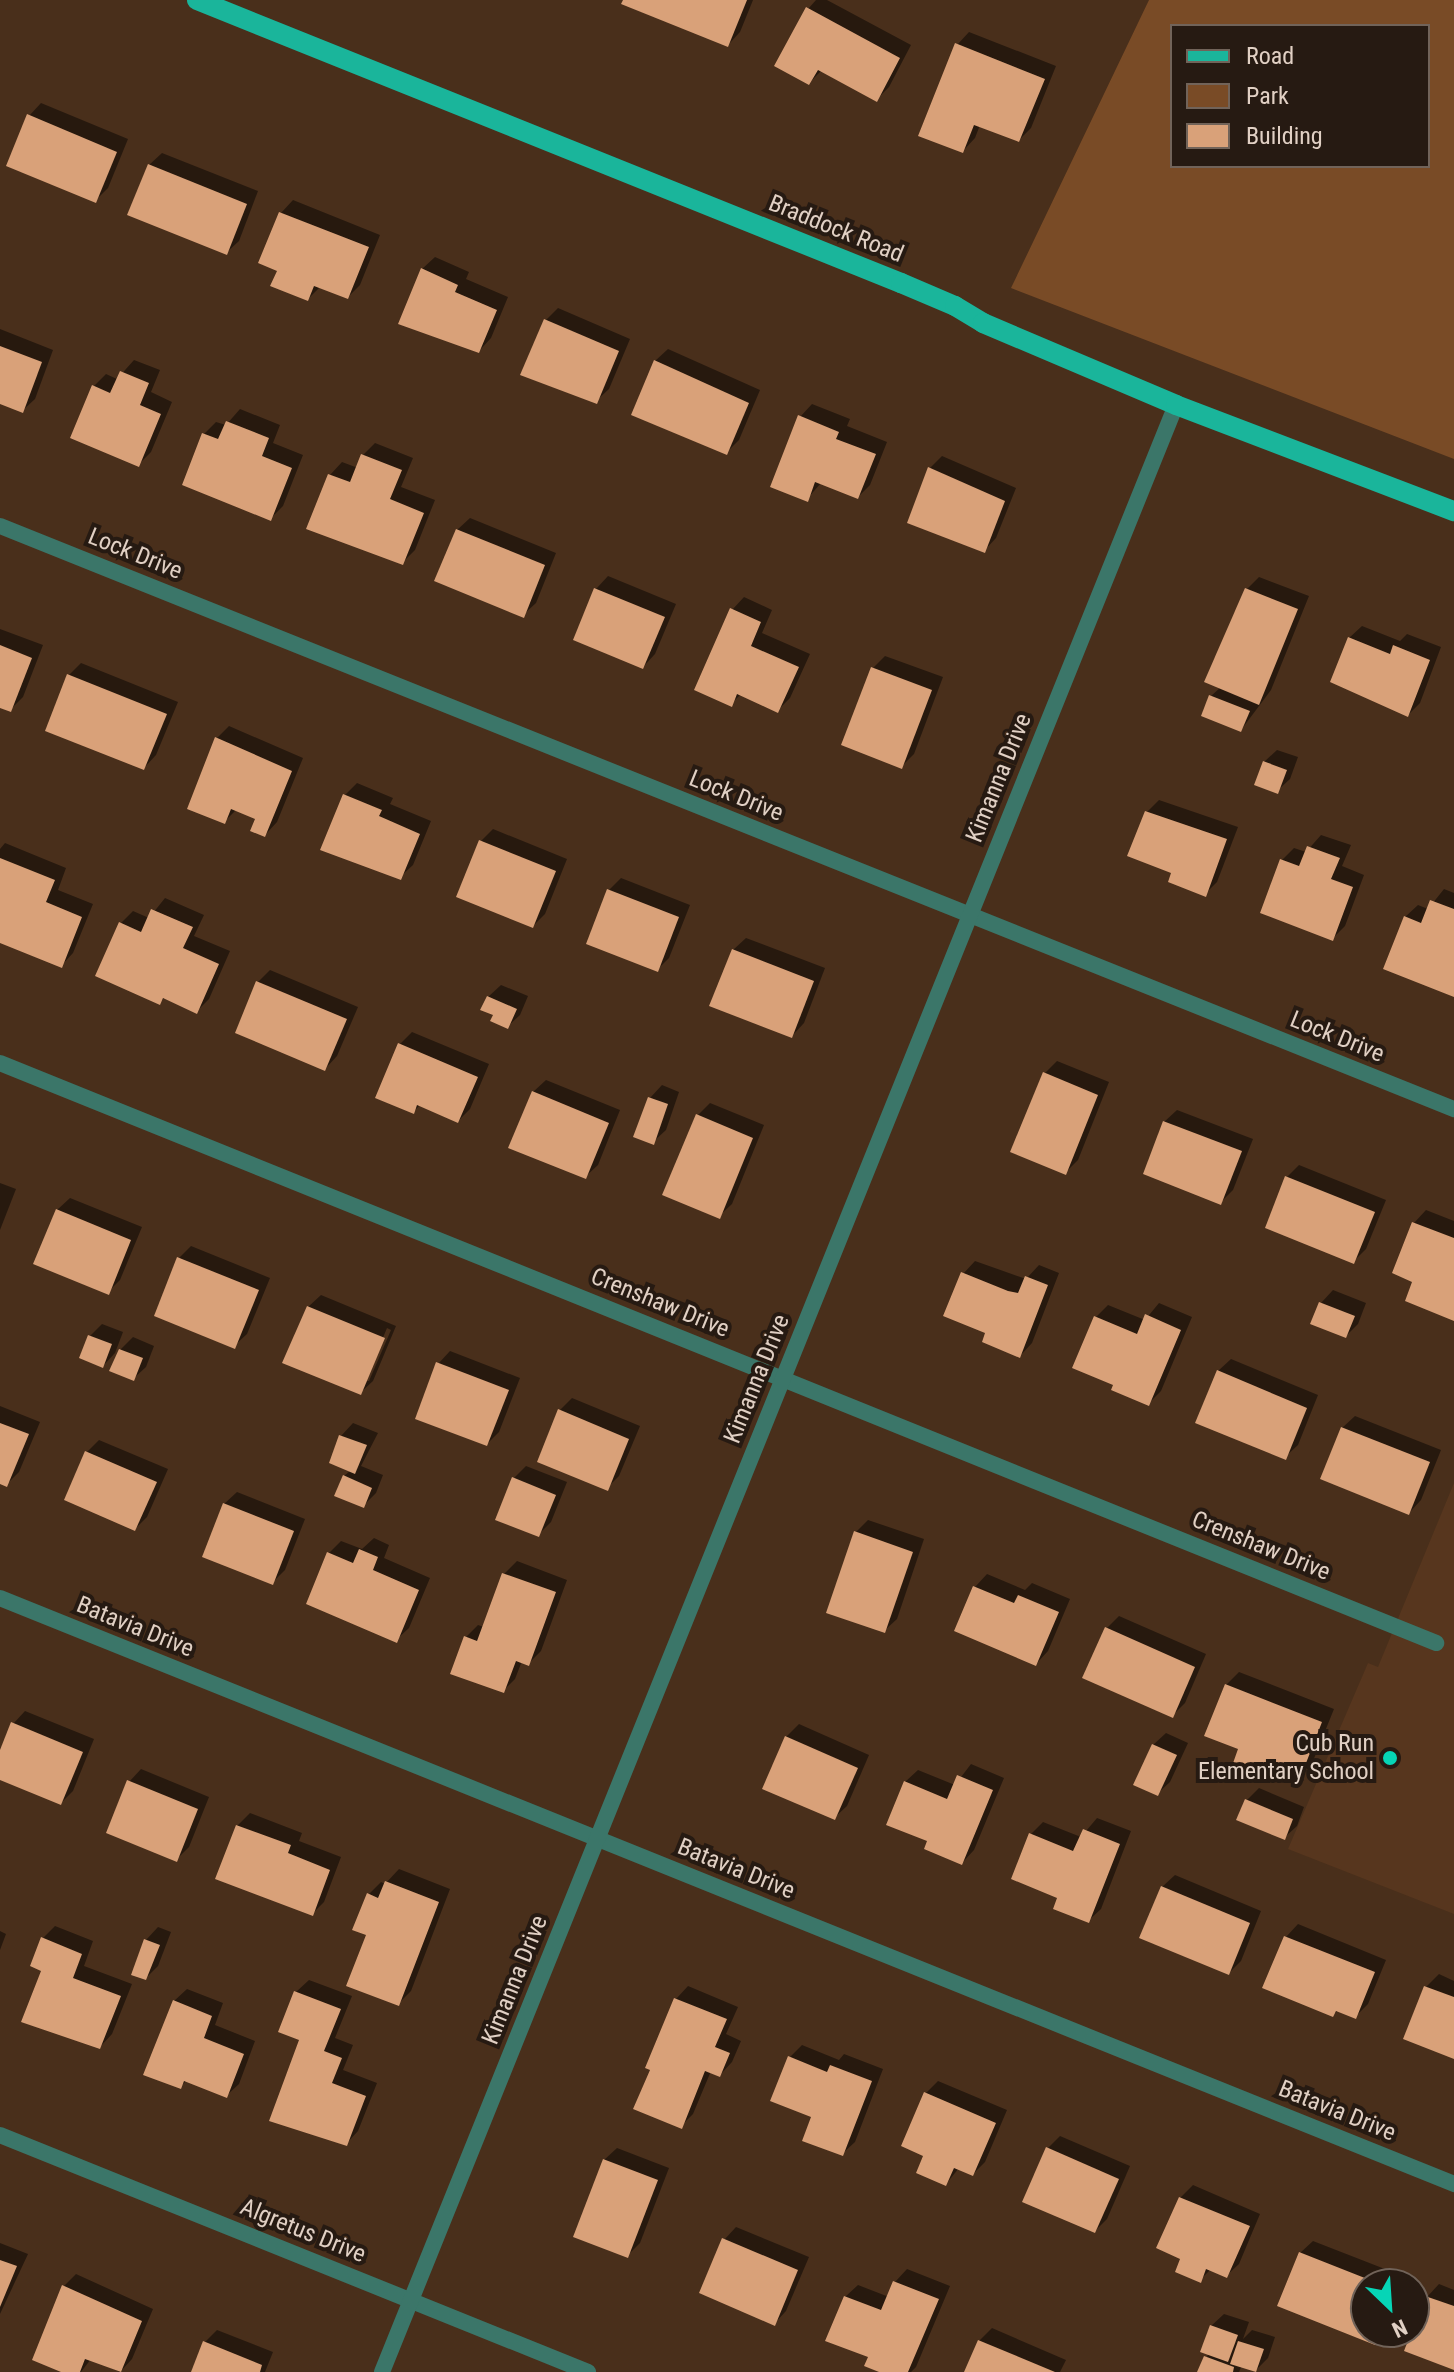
<!DOCTYPE html>
<html>
<head>
<meta charset="utf-8">
<style>
	body { margin:0 }
	#map { position:relative; width:1454px; height:2372px; overflow:hidden; background:#492f1b; font-family:"Roboto Condensed",sans-serif }
	div>[style] { position:absolute }
	.built>* { inset:0; background:#57361e }
	.green>* { inset:0; background:#794b26 }
	.shadow>* { inset:0; background:#0007 }
	.building>* { inset:0; background:#d9a179 }
	.minor>* { height:16px; margin:-8px; padding:0 8px; transform-origin:8px; border-radius:8px; background:#3b7669 }
	.primary>* { height:20px; margin:-10px; padding:0 10px; transform-origin:10px; border-radius:10px; background:#1ab59b }
	.dots>* { width:22px; height:22px; translate:-50% -50%; box-sizing:border-box; border:4px solid #261a12; border-radius:50% }
	span { translate:-50% -50%; white-space:nowrap; text-align:center; line-height:1.15; -webkit-text-stroke:8px #261a12; paint-order:stroke }
	.street-label { font-size:24px; color:#e1d0c4 }
	.poi-label { font-size:24px; color:#e1d0c4 }
	.right { translate:-100% -50%; text-align:right }
	.legend { position:absolute; left:1170px; top:24px; width:260px; height:144px; box-sizing:border-box; background:#261a12; border:2px solid #716359; margin:0; padding:10px 14px; list-style:none; font-size:24px; color:#e1d0c4 }
	.legend li { display:flex; align-items:center; gap:16px; height:40px }
	.legend b { width:40px; border:2px solid #716359 }
	.north { position:absolute; left:1350px; top:2268px; width:80px; height:80px; box-sizing:border-box; background:#261a12; border:2px solid #716359; border-radius:50%; rotate:155deg; font-size:22px; font-weight:700; line-height:32px; text-align:center; color:#e1d0c4 }
	.north::after { content:''; display:block; margin:auto; width:28px; height:36px; background:#06d5b6; clip-path:polygon(50% 0,100% 100%,50% 72%,0 100%) }
</style>
</head>
<body>
<div id="map">
	<div class="built">
		<div style="clip-path:polygon(1454px 1483px,1454px 1914px,1288px 1849px,1368px 1663px,1378px 1667px)"></div>
	</div>
	<div class="green">
		<div style="clip-path:polygon(evenodd,1149px 0,1454px 0,1454px 459px,1011px 288px,1149px 0,1172px 26px,1428px 26px,1428px 166px,1172px 166px,1172px 26px)"></div>
	</div>
	<div class="shadow">
		<div style="clip-path:polygon(625px 0,753px 0,740px 32px,728px 45px)"></div>
		<div style="clip-path:polygon(816px 0,827px 0,911px 45px,889px 87px,877px 99px,822px 70px,809px 83px,808px 9px)"></div>
		<div style="clip-path:polygon(969px 32px,1056px 66px,1031px 128px,1019px 140px,980px 125px,975px 138px,963px 151px,957px 45px)"></div>
		<div style="clip-path:polygon(41px 103px,128px 139px,108px 188px,96px 200px,29px 116px)"></div>
		<div style="clip-path:polygon(162px 153px,258px 191px,239px 241px,226px 253px,149px 165px)"></div>
		<div style="clip-path:polygon(293px 200px,380px 235px,360px 285px,348px 297px,321px 286px,308px 299px,279px 269px,261px 262px,281px 213px)"></div>
		<div style="clip-path:polygon(435px 257px,469px 272px,466px 279px,508px 297px,491px 338px,479px 351px,400px 323px,422px 269px)"></div>
		<div style="clip-path:polygon(558px 308px,630px 339px,609px 389px,596px 401px,545px 321px)"></div>
		<div style="clip-path:polygon(0 329px,53px 350px,35px 399px,22px 411px,0 402px)"></div>
		<div style="clip-path:polygon(668px 349px,760px 390px,739px 440px,727px 452px,655px 361px)"></div>
		<div style="clip-path:polygon(134px 360px,160px 370px,151px 392px,172px 402px,151px 452px,139px 464px,93px 387px,106px 374px,117px 379px)"></div>
		<div style="clip-path:polygon(812px 404px,850px 419px,847px 426px,887px 442px,870px 485px,858px 497px,821px 483px,807px 499px,800px 417px)"></div>
		<div style="clip-path:polygon(240px 409px,280px 425px,273px 443px,303px 455px,283px 506px,271px 518px,204px 434px,216px 422px,226px 425px)"></div>
		<div style="clip-path:polygon(375px 443px,413px 458px,401px 487px,435px 500px,415px 550px,403px 562px,330px 475px,342px 462px,358px 468px,363px 455px)"></div>
		<div style="clip-path:polygon(942px 456px,1016px 488px,996px 538px,984px 551px,930px 468px)"></div>
		<div style="clip-path:polygon(470px 518px,556px 553px,536px 603px,523px 615px,457px 530px)"></div>
		<div style="clip-path:polygon(608px 576px,676px 604px,655px 654px,643px 667px,596px 589px)"></div>
		<div style="clip-path:polygon(1259px 577px,1309px 596px,1271px 690px,1241px 730px,1211px 696px,1221px 687px,1247px 589px)"></div>
		<div style="clip-path:polygon(744px 597px,772px 610px,762px 633px,810px 654px,790px 698px,778px 710px,741px 694px,731px 704px,732px 610px)"></div>
		<div style="clip-path:polygon(1362px 626px,1400px 641px,1407px 634px,1441px 647px,1420px 703px,1408px 715px,1349px 638px)"></div>
		<div style="clip-path:polygon(0 629px,43px 645px,23px 697px,10px 710px,0 706px)"></div>
		<div style="clip-path:polygon(885px 656px,943px 677px,914px 754px,902px 766px,873px 668px)"></div>
		<div style="clip-path:polygon(81px 663px,178px 702px,156px 755px,144px 768px,69px 675px)"></div>
		<div style="clip-path:polygon(229px 726px,303px 758px,277px 822px,265px 835px,257px 818px,237px 809px,225px 821px,217px 738px)"></div>
		<div style="clip-path:polygon(1277px 750px,1298px 757px,1290px 779px,1277px 791px,1264px 762px)"></div>
		<div style="clip-path:polygon(357px 783px,393px 798px,390px 804px,431px 821px,413px 865px,400px 877px,345px 795px)"></div>
		<div style="clip-path:polygon(1159px 800px,1238px 827px,1217px 882px,1205px 894px,1174px 872px,1147px 812px)"></div>
		<div style="clip-path:polygon(493px 829px,567px 859px,545px 914px,533px 926px,481px 841px)"></div>
		<div style="clip-path:polygon(1321px 835px,1351px 845px,1342px 866px,1364px 875px,1345px 926px,1333px 938px,1282px 860px,1294px 848px,1306px 852px)"></div>
		<div style="clip-path:polygon(5px 843px,66px 868px,58px 890px,93px 904px,73px 953px,61px 966px,0 941px,0 849px)"></div>
		<div style="clip-path:polygon(621px 878px,690px 905px,669px 958px,657px 970px,609px 890px)"></div>
		<div style="clip-path:polygon(1444px 889px,1454px 893px,1454px 995px,1405px 917px,1418px 905px,1428px 909px)"></div>
		<div style="clip-path:polygon(165px 898px,204px 915px,194px 936px,230px 951px,209px 999px,196px 1012px,165px 997px,159px 1003px,121px 923px,133px 911px,149px 918px)"></div>
		<div style="clip-path:polygon(746px 938px,825px 968px,804px 1023px,792px 1036px,733px 950px)"></div>
		<div style="clip-path:polygon(270px 970px,358px 1007px,337px 1056px,325px 1069px,258px 982px)"></div>
		<div style="clip-path:polygon(501px 985px,528px 996px,520px 1015px,507px 1027px,496px 1014px,488px 997px)"></div>
		<div style="clip-path:polygon(412px 1032px,489px 1064px,470px 1109px,458px 1121px,421px 1104px,414px 1111px,400px 1044px)"></div>
		<div style="clip-path:polygon(1057px 1061px,1109px 1082px,1078px 1160px,1066px 1172px,1044px 1074px)"></div>
		<div style="clip-path:polygon(546px 1080px,620px 1110px,598px 1165px,585px 1177px,533px 1092px)"></div>
		<div style="clip-path:polygon(662px 1085px,679px 1092px,666px 1130px,653px 1142px,650px 1098px)"></div>
		<div style="clip-path:polygon(710px 1103px,764px 1125px,732px 1204px,719px 1216px,698px 1115px)"></div>
		<div style="clip-path:polygon(1177px 1110px,1253px 1139px,1233px 1190px,1221px 1202px,1164px 1122px)"></div>
		<div style="clip-path:polygon(1299px 1165px,1386px 1200px,1366px 1249px,1354px 1261px,1287px 1177px)"></div>
		<div style="clip-path:polygon(0 1183px,16px 1189px,0 1230px)"></div>
		<div style="clip-path:polygon(70px 1198px,142px 1227px,120px 1280px,108px 1292px,57px 1210px)"></div>
		<div style="clip-path:polygon(1426px 1210px,1454px 1221px,1454px 1318px,1415px 1281px,1414px 1223px)"></div>
		<div style="clip-path:polygon(191px 1246px,270px 1278px,247px 1334px,234px 1346px,179px 1258px)"></div>
		<div style="clip-path:polygon(975px 1261px,1026px 1279px,1039px 1265px,1059px 1273px,1032px 1343px,1020px 1356px,987px 1332px,963px 1274px)"></div>
		<div style="clip-path:polygon(1333px 1290px,1366px 1303px,1358px 1324px,1346px 1336px,1321px 1303px)"></div>
		<div style="clip-path:polygon(evenodd,321px 1295px,396px 1326px,373px 1381px,360px 1393px,308px 1307px,321px 1295px,387px 1328px,391px 1330px,369px 1381px,365px 1381px,387px 1328px)"></div>
		<div style="clip-path:polygon(1159px 1303px,1192px 1317px,1161px 1391px,1148px 1404px,1116px 1384px,1096px 1317px,1108px 1305px,1145px 1320px)"></div>
		<div style="clip-path:polygon(102px 1324px,123px 1332px,115px 1353px,103px 1366px,90px 1336px)"></div>
		<div style="clip-path:polygon(133px 1337px,154px 1346px,146px 1367px,133px 1379px,120px 1350px)"></div>
		<div style="clip-path:polygon(450px 1351px,520px 1378px,499px 1432px,487px 1444px,438px 1364px)"></div>
		<div style="clip-path:polygon(1231px 1359px,1318px 1395px,1298px 1445px,1285px 1457px,1218px 1371px)"></div>
		<div style="clip-path:polygon(572px 1398px,640px 1426px,619px 1476px,607px 1488px,560px 1410px)"></div>
		<div style="clip-path:polygon(0 1406px,40px 1422px,19px 1472px,7px 1484px,0 1482px)"></div>
		<div style="clip-path:polygon(1355px 1416px,1441px 1450px,1421px 1500px,1409px 1513px,1342px 1428px)"></div>
		<div style="clip-path:polygon(353px 1423px,378px 1433px,361px 1466px,383px 1475px,376px 1493px,363px 1506px,344px 1476px,351px 1470px,331px 1462px,341px 1436px)"></div>
		<div style="clip-path:polygon(99px 1440px,168px 1469px,147px 1517px,135px 1529px,87px 1452px)"></div>
		<div style="clip-path:polygon(526px 1466px,567px 1482px,551px 1522px,538px 1535px,514px 1478px)"></div>
		<div style="clip-path:polygon(237px 1492px,305px 1519px,285px 1570px,273px 1582px,224px 1504px)"></div>
		<div style="clip-path:polygon(868px 1520px,924px 1539px,897px 1619px,884px 1631px,856px 1532px)"></div>
		<div style="clip-path:polygon(374px 1538px,389px 1545px,384px 1558px,430px 1578px,409px 1628px,396px 1640px,329px 1553px,341px 1541px,362px 1549px)"></div>
		<div style="clip-path:polygon(517px 1561px,567px 1580px,541px 1651px,529px 1663px,522px 1661px,515px 1679px,503px 1691px,466px 1637px,478px 1625px,484px 1627px,504px 1574px)"></div>
		<div style="clip-path:polygon(987px 1574px,1025px 1590px,1032px 1583px,1070px 1599px,1048px 1651px,1036px 1664px,975px 1587px)"></div>
		<div style="clip-path:polygon(1119px 1616px,1206px 1654px,1185px 1703px,1173px 1715px,1107px 1628px)"></div>
		<div style="clip-path:polygon(1239px 1672px,1334px 1709px,1313px 1761px,1301px 1773px,1281px 1766px,1269px 1778px,1241px 1748px,1226px 1685px)"></div>
		<div style="clip-path:polygon(25px 1711px,94px 1739px,73px 1791px,61px 1803px,0 1778px,0 1756px,13px 1724px)"></div>
		<div style="clip-path:polygon(799px 1724px,869px 1755px,847px 1806px,834px 1818px,786px 1737px)"></div>
		<div style="clip-path:polygon(1166px 1733px,1188px 1743px,1170px 1782px,1157px 1794px,1153px 1745px)"></div>
		<div style="clip-path:polygon(971px 1764px,1004px 1778px,974px 1850px,962px 1863px,930px 1840px,905px 1782px,918px 1770px,955px 1785px)"></div>
		<div style="clip-path:polygon(141px 1769px,209px 1797px,189px 1847px,176px 1860px,129px 1782px)"></div>
		<div style="clip-path:polygon(1259px 1788px,1304px 1807px,1297px 1826px,1284px 1838px,1247px 1800px)"></div>
		<div style="clip-path:polygon(250px 1813px,302px 1833px,299px 1841px,341px 1857px,324px 1902px,312px 1914px,237px 1826px)"></div>
		<div style="clip-path:polygon(1097px 1818px,1131px 1831px,1101px 1909px,1088px 1921px,1060px 1897px,1031px 1834px,1043px 1822px,1081px 1837px)"></div>
		<div style="clip-path:polygon(399px 1869px,450px 1889px,411px 1991px,398px 2004px,368px 1934px,368px 1895px,381px 1882px,385px 1884px)"></div>
		<div style="clip-path:polygon(1175px 1875px,1261px 1911px,1241px 1961px,1229px 1973px,1162px 1887px)"></div>
		<div style="clip-path:polygon(1298px 1924px,1386px 1960px,1368px 2004px,1355px 2017px,1338px 2010px,1333px 2015px,1286px 1937px)"></div>
		<div style="clip-path:polygon(55px 1926px,93px 1941px,84px 1966px,132px 1984px,112px 2034px,100px 2047px,44px 1970px,43px 1938px)"></div>
		<div style="clip-path:polygon(158px 1927px,171px 1932px,158px 1966px,146px 1978px,146px 1940px)"></div>
		<div style="clip-path:polygon(0 1931px,6px 1934px,0 1950px)"></div>
		<div style="clip-path:polygon(1439px 1974px,1454px 1981px,1454px 2057px,1426px 1987px)"></div>
		<div style="clip-path:polygon(309px 1980px,352px 1996px,335px 2038px,353px 2045px,343px 2070px,377px 2083px,358px 2131px,346px 2144px,302px 2039px,296px 1992px)"></div>
		<div style="clip-path:polygon(688px 1986px,738px 2007px,726px 2034px,741px 2041px,732px 2062px,720px 2075px,711px 2071px,693px 2114px,681px 2126px,652px 2069px,676px 1999px)"></div>
		<div style="clip-path:polygon(187px 1989px,223px 2003px,215px 2025px,255px 2041px,239px 2084px,226px 2096px,187px 2080px,180px 2087px,174px 2001px)"></div>
		<div style="clip-path:polygon(802px 2045px,839px 2060px,844px 2054px,883px 2069px,855px 2142px,842px 2154px,814px 2116px,789px 2058px)"></div>
		<div style="clip-path:polygon(938px 2081px,1007px 2110px,985px 2162px,973px 2174px,959px 2168px,946px 2184px,926px 2155px,926px 2093px)"></div>
		<div style="clip-path:polygon(1060px 2136px,1130px 2166px,1107px 2219px,1095px 2231px,1048px 2148px)"></div>
		<div style="clip-path:polygon(617px 2148px,669px 2168px,640px 2243px,627px 2256px,604px 2160px)"></div>
		<div style="clip-path:polygon(1193px 2185px,1260px 2214px,1239px 2264px,1226px 2276px,1211px 2269px,1200px 2280px,1182px 2258px,1180px 2198px)"></div>
		<div style="clip-path:polygon(736px 2227px,809px 2257px,786px 2311px,774px 2324px,724px 2240px)"></div>
		<div style="clip-path:polygon(1313px 2241px,1408px 2278px,1405px 2284px,1366px 2284px,1366px 2332px,1386px 2332px,1375px 2343px,1300px 2253px)"></div>
		<div style="clip-path:polygon(0 2243px,28px 2254px,0 2314px)"></div>
		<div style="clip-path:polygon(907px 2269px,950px 2286px,916px 2367px,911px 2372px,884px 2372px,870px 2356px,845px 2297px,858px 2285px,889px 2297px,895px 2282px)"></div>
		<div style="clip-path:polygon(76px 2274px,153px 2309px,132px 2359px,120px 2372px,91px 2359px,81px 2372px,67px 2372px,64px 2286px)"></div>
		<div style="clip-path:polygon(1439px 2284px,1454px 2290px,1454px 2368px,1427px 2297px)"></div>
		<div style="clip-path:polygon(1224px 2314px,1249px 2322px,1243px 2339px,1252px 2330px,1275px 2337px,1268px 2358px,1256px 2370px,1242px 2365px,1239px 2372px,1199px 2372px,1209px 2353px,1211px 2326px)"></div>
		<div style="clip-path:polygon(992px 2328px,1066px 2360px,1060px 2372px,966px 2372px,979px 2341px)"></div>
		<div style="clip-path:polygon(217px 2330px,273px 2352px,265px 2372px,193px 2372px,205px 2342px)"></div>
	</div>
	<div class="building">
		<div style="clip-path:polygon(623px 0,747px 0,728px 47px,621px 4px)"></div>
		<div style="clip-path:polygon(806px 7px,900px 58px,877px 102px,818px 70px,809px 85px,774px 66px)"></div>
		<div style="clip-path:polygon(955px 43px,1045px 79px,1019px 142px,974px 125px,963px 153px,918px 136px)"></div>
		<div style="clip-path:polygon(27px 114px,117px 152px,96px 203px,6px 166px)"></div>
		<div style="clip-path:polygon(148px 164px,247px 204px,227px 255px,127px 215px)"></div>
		<div style="clip-path:polygon(279px 212px,369px 247px,348px 299px,314px 286px,308px 301px,270px 286px,277px 271px,258px 263px)"></div>
		<div style="clip-path:polygon(421px 268px,458px 285px,455px 292px,497px 310px,479px 353px,398px 324px)"></div>
		<div style="clip-path:polygon(544px 319px,619px 351px,597px 404px,520px 375px)"></div>
		<div style="clip-path:polygon(0 346px,42px 362px,23px 413px,0 404px)"></div>
		<div style="clip-path:polygon(654px 360px,749px 403px,727px 455px,631px 415px)"></div>
		<div style="clip-path:polygon(120px 371px,149px 383px,140px 405px,161px 414px,139px 467px,70px 438px,92px 385px,110px 393px)"></div>
		<div style="clip-path:polygon(798px 415px,839px 432px,836px 439px,876px 454px,858px 499px,815px 482px,808px 502px,770px 487px)"></div>
		<div style="clip-path:polygon(226px 421px,269px 438px,262px 456px,292px 468px,271px 521px,182px 485px,202px 433px,218px 439px)"></div>
		<div style="clip-path:polygon(361px 454px,402px 470px,390px 499px,424px 513px,403px 565px,306px 529px,328px 474px,350px 482px)"></div>
		<div style="clip-path:polygon(928px 467px,1005px 501px,985px 553px,907px 523px)"></div>
		<div style="clip-path:polygon(456px 529px,545px 565px,524px 618px,434px 581px)"></div>
		<div style="clip-path:polygon(594px 588px,665px 617px,643px 669px,573px 640px)"></div>
		<div style="clip-path:polygon(1245px 588px,1298px 609px,1259px 705px,1204px 682px)"></div>
		<div style="clip-path:polygon(730px 608px,761px 622px,751px 646px,799px 667px,778px 713px,737px 694px,732px 707px,694px 690px)"></div>
		<div style="clip-path:polygon(1348px 637px,1390px 654px,1393px 645px,1430px 660px,1408px 717px,1330px 682px)"></div>
		<div style="clip-path:polygon(0 645px,32px 658px,11px 712px,0 708px)"></div>
		<div style="clip-path:polygon(871px 667px,932px 690px,902px 769px,841px 745px)"></div>
		<div style="clip-path:polygon(67px 674px,167px 714px,144px 770px,45px 731px)"></div>
		<div style="clip-path:polygon(1209px 695px,1250px 711px,1241px 732px,1201px 716px)"></div>
		<div style="clip-path:polygon(215px 737px,292px 771px,265px 837px,250px 831px,255px 819px,231px 809px,225px 824px,187px 809px)"></div>
		<div style="clip-path:polygon(1263px 761px,1287px 770px,1278px 794px,1254px 785px)"></div>
		<div style="clip-path:polygon(343px 794px,382px 810px,379px 816px,420px 834px,401px 880px,320px 850px)"></div>
		<div style="clip-path:polygon(1145px 811px,1227px 839px,1206px 897px,1168px 882px,1171px 873px,1127px 856px)"></div>
		<div style="clip-path:polygon(479px 840px,556px 871px,533px 928px,456px 897px)"></div>
		<div style="clip-path:polygon(1307px 846px,1340px 858px,1331px 879px,1353px 887px,1333px 941px,1260px 913px,1280px 859px,1299px 866px)"></div>
		<div style="clip-path:polygon(0 858px,55px 880px,46px 902px,82px 917px,62px 968px,0 943px)"></div>
		<div style="clip-path:polygon(607px 889px,679px 917px,658px 972px,586px 944px)"></div>
		<div style="clip-path:polygon(1430px 900px,1454px 909px,1454px 997px,1383px 969px,1404px 916px,1421px 923px)"></div>
		<div style="clip-path:polygon(151px 909px,193px 927px,183px 948px,219px 964px,197px 1014px,163px 998px,160px 1005px,95px 976px,119px 922px,141px 932px)"></div>
		<div style="clip-path:polygon(732px 949px,814px 981px,792px 1038px,709px 1006px)"></div>
		<div style="clip-path:polygon(256px 981px,347px 1019px,325px 1071px,235px 1033px)"></div>
		<div style="clip-path:polygon(487px 996px,517px 1009px,508px 1029px,490px 1021px,493px 1015px,480px 1010px)"></div>
		<div style="clip-path:polygon(398px 1043px,478px 1077px,458px 1123px,417px 1105px,414px 1114px,375px 1098px)"></div>
		<div style="clip-path:polygon(1043px 1072px,1098px 1095px,1066px 1175px,1010px 1152px)"></div>
		<div style="clip-path:polygon(532px 1091px,609px 1123px,586px 1179px,508px 1148px)"></div>
		<div style="clip-path:polygon(648px 1097px,668px 1104px,654px 1145px,633px 1137px)"></div>
		<div style="clip-path:polygon(696px 1114px,753px 1138px,720px 1219px,662px 1195px)"></div>
		<div style="clip-path:polygon(1163px 1121px,1242px 1151px,1221px 1205px,1143px 1174px)"></div>
		<div style="clip-path:polygon(1285px 1176px,1375px 1212px,1354px 1264px,1265px 1228px)"></div>
		<div style="clip-path:polygon(56px 1209px,131px 1240px,109px 1295px,33px 1264px)"></div>
		<div style="clip-path:polygon(1412px 1222px,1454px 1238px,1454px 1321px,1405px 1301px,1412px 1282px,1392px 1273px)"></div>
		<div style="clip-path:polygon(177px 1257px,259px 1290px,235px 1349px,154px 1316px)"></div>
		<div style="clip-path:polygon(961px 1272px,1008px 1291px,1018px 1293px,1025px 1276px,1048px 1285px,1020px 1358px,982px 1342px,985px 1333px,943px 1316px)"></div>
		<div style="clip-path:polygon(1319px 1302px,1355px 1316px,1346px 1338px,1310px 1324px)"></div>
		<div style="clip-path:polygon(307px 1306px,385px 1338px,361px 1395px,282px 1363px)"></div>
		<div style="clip-path:polygon(1145px 1314px,1181px 1330px,1149px 1406px,1111px 1390px,1113px 1385px,1072px 1368px,1094px 1316px,1137px 1334px)"></div>
		<div style="clip-path:polygon(88px 1335px,112px 1344px,103px 1368px,79px 1358px)"></div>
		<div style="clip-path:polygon(119px 1349px,143px 1358px,134px 1381px,109px 1371px)"></div>
		<div style="clip-path:polygon(436px 1362px,509px 1390px,487px 1446px,415px 1419px)"></div>
		<div style="clip-path:polygon(1217px 1370px,1307px 1408px,1286px 1460px,1195px 1423px)"></div>
		<div style="clip-path:polygon(558px 1409px,629px 1439px,608px 1491px,537px 1462px)"></div>
		<div style="clip-path:polygon(0 1423px,29px 1434px,7px 1487px,0 1484px)"></div>
		<div style="clip-path:polygon(1341px 1427px,1430px 1462px,1409px 1515px,1320px 1479px)"></div>
		<div style="clip-path:polygon(339px 1435px,367px 1445px,355px 1474px,329px 1463px)"></div>
		<div style="clip-path:polygon(85px 1451px,157px 1482px,135px 1531px,64px 1500px)"></div>
		<div style="clip-path:polygon(343px 1475px,372px 1488px,364px 1508px,334px 1496px)"></div>
		<div style="clip-path:polygon(512px 1477px,556px 1495px,539px 1537px,495px 1520px)"></div>
		<div style="clip-path:polygon(223px 1503px,294px 1531px,273px 1585px,202px 1557px)"></div>
		<div style="clip-path:polygon(854px 1531px,913px 1552px,885px 1633px,826px 1613px)"></div>
		<div style="clip-path:polygon(359px 1549px,378px 1557px,373px 1570px,419px 1590px,397px 1643px,306px 1604px,327px 1552px,353px 1563px)"></div>
		<div style="clip-path:polygon(502px 1573px,556px 1592px,529px 1666px,516px 1661px,504px 1693px,450px 1674px,464px 1636px,477px 1641px)"></div>
		<div style="clip-path:polygon(973px 1586px,1014px 1603px,1018px 1595px,1059px 1612px,1036px 1666px,954px 1631px)"></div>
		<div style="clip-path:polygon(1105px 1627px,1195px 1667px,1173px 1718px,1082px 1678px)"></div>
		<div style="clip-path:polygon(1225px 1684px,1322px 1722px,1301px 1776px,1275px 1765px,1269px 1781px,1232px 1766px,1238px 1749px,1204px 1736px)"></div>
		<div style="clip-path:polygon(11px 1722px,83px 1752px,61px 1805px,0 1780px,0 1750px)"></div>
		<div style="clip-path:polygon(785px 1736px,858px 1768px,835px 1820px,762px 1789px)"></div>
		<div style="clip-path:polygon(1152px 1744px,1177px 1755px,1158px 1796px,1133px 1785px)"></div>
		<div style="clip-path:polygon(957px 1775px,993px 1790px,962px 1865px,924px 1849px,927px 1841px,886px 1825px,904px 1781px,947px 1799px)"></div>
		<div style="clip-path:polygon(127px 1780px,198px 1809px,177px 1862px,106px 1833px)"></div>
		<div style="clip-path:polygon(1245px 1799px,1293px 1819px,1285px 1840px,1236px 1820px)"></div>
		<div style="clip-path:polygon(236px 1825px,291px 1845px,288px 1853px,330px 1870px,313px 1916px,215px 1879px)"></div>
		<div style="clip-path:polygon(1083px 1829px,1120px 1844px,1089px 1923px,1053px 1909px,1057px 1898px,1011px 1879px,1029px 1833px,1073px 1851px)"></div>
		<div style="clip-path:polygon(385px 1881px,439px 1902px,399px 2006px,346px 1986px,366px 1935px,352px 1930px,367px 1893px,378px 1898px)"></div>
		<div style="clip-path:polygon(1161px 1886px,1250px 1923px,1229px 1975px,1139px 1938px)"></div>
		<div style="clip-path:polygon(1284px 1936px,1375px 1972px,1356px 2019px,1336px 2011px,1333px 2017px,1262px 1988px)"></div>
		<div style="clip-path:polygon(41px 1937px,82px 1954px,73px 1978px,121px 1996px,100px 2049px,21px 2022px,41px 1971px,30px 1966px)"></div>
		<div style="clip-path:polygon(144px 1939px,160px 1945px,146px 1980px,131px 1975px)"></div>
		<div style="clip-path:polygon(1424px 1986px,1454px 1997px,1454px 2059px,1403px 2039px)"></div>
		<div style="clip-path:polygon(294px 1991px,341px 2009px,324px 2051px,342px 2058px,332px 2083px,366px 2096px,347px 2146px,269px 2121px,299px 2040px,278px 2032px)"></div>
		<div style="clip-path:polygon(674px 1998px,727px 2019px,715px 2047px,730px 2053px,720px 2077px,705px 2071px,682px 2129px,633px 2109px,650px 2070px,645px 2068px)"></div>
		<div style="clip-path:polygon(173px 2000px,212px 2016px,204px 2038px,244px 2054px,227px 2098px,184px 2081px,181px 2089px,143px 2075px)"></div>
		<div style="clip-path:polygon(788px 2056px,827px 2072px,830px 2065px,872px 2081px,843px 2156px,802px 2141px,811px 2117px,770px 2101px)"></div>
		<div style="clip-path:polygon(924px 2092px,996px 2123px,973px 2176px,954px 2168px,946px 2186px,916px 2173px,923px 2156px,901px 2146px)"></div>
		<div style="clip-path:polygon(1046px 2147px,1119px 2179px,1095px 2233px,1022px 2202px)"></div>
		<div style="clip-path:polygon(603px 2159px,658px 2180px,628px 2258px,573px 2237px)"></div>
		<div style="clip-path:polygon(1179px 2197px,1250px 2226px,1227px 2278px,1206px 2269px,1201px 2283px,1175px 2272px,1180px 2259px,1156px 2248px)"></div>
		<div style="clip-path:polygon(722px 2238px,798px 2270px,775px 2326px,699px 2293px)"></div>
		<div style="clip-path:polygon(1299px 2252px,1380px 2284px,1366px 2284px,1366px 2332px,1380px 2332px,1375px 2345px,1277px 2306px)"></div>
		<div style="clip-path:polygon(0 2260px,17px 2266px,0 2307px)"></div>
		<div style="clip-path:polygon(893px 2281px,939px 2299px,908px 2372px,879px 2372px,864px 2366px,868px 2357px,825px 2341px,844px 2296px,881px 2310px)"></div>
		<div style="clip-path:polygon(62px 2285px,142px 2321px,121px 2372px,85px 2359px,80px 2372px,61px 2372px,32px 2360px)"></div>
		<div style="clip-path:polygon(1425px 2296px,1454px 2306px,1454px 2370px,1404px 2351px)"></div>
		<div style="clip-path:polygon(1210px 2325px,1238px 2335px,1228px 2362px,1200px 2352px)"></div>
		<div style="clip-path:polygon(978px 2340px,1055px 2372px,964px 2372px)"></div>
		<div style="clip-path:polygon(203px 2341px,262px 2365px,260px 2372px,191px 2372px)"></div>
		<div style="clip-path:polygon(1238px 2341px,1264px 2349px,1256px 2372px,1230px 2364px)"></div>
		<div style="clip-path:polygon(1204px 2356px,1234px 2367px,1233px 2372px,1197px 2372px)"></div>
	</div>
	<div class="minor">
		<div style="left:0;top:526px;width:1567px;rotate:21.85deg"></div>
		<div style="left:0;top:1063px;width:1549px;rotate:21.99deg"></div>
		<div style="left:0;top:1598px;width:1568px;rotate:21.95deg"></div>
		<div style="left:0;top:2135px;width:634px;rotate:21.95deg"></div>
		<div style="left:382px;top:2372px;width:2121px;rotate:-68.02deg"></div>
	</div>
	<div class="primary">
		<div style="left:197px;top:0;width:759px;rotate:21.9deg"></div>
		<div style="left:901px;top:283px;width:59px;rotate:23.1deg"></div>
		<div style="left:955px;top:306px;width:33px;rotate:31deg"></div>
		<div style="left:983px;top:323px;width:210px;rotate:23deg"></div>
		<div style="left:1176px;top:405px;width:298px;rotate:20.9deg"></div>
	</div>
	<div class="dots">
		<div style="left:1390px;top:1758px;background:#06d5b6"></div>
	</div>
	<div class="street-label">
		<span style="left:836px;top:229px;rotate:22deg">Braddock Road</span>
		<span style="left:135px;top:554px;rotate:22deg">Lock Drive</span>
		<span style="left:999px;top:778px;rotate:-68deg">Kimanna Drive</span>
		<span style="left:736px;top:796px;rotate:22deg">Lock Drive</span>
		<span style="left:1337px;top:1037px;rotate:22deg">Lock Drive</span>
		<span style="left:660px;top:1303px;rotate:22deg">Crenshaw Drive</span>
		<span style="left:757px;top:1379px;rotate:-68deg">Kimanna Drive</span>
		<span style="left:1261px;top:1546px;rotate:22deg">Crenshaw Drive</span>
		<span style="left:135px;top:1627px;rotate:22deg">Batavia Drive</span>
		<span style="left:736px;top:1869px;rotate:22deg">Batavia Drive</span>
		<span style="left:515px;top:1980px;rotate:-68deg">Kimanna Drive</span>
		<span style="left:1337px;top:2111px;rotate:22deg">Batavia Drive</span>
		<span style="left:303px;top:2231px;rotate:22deg">Algretus Drive</span>
	</div>
	<div class="poi-label">
		<span class="right" style="left:1374px;top:1758px">Cub Run<br>Elementary School</span>
	</div>
	<ul class="legend">
	<li><b style="height:10px;background:#1ab59b"></b>Road</li>
	<li><b style="height:22px;background:#794b26"></b>Park</li>
	<li><b style="height:22px;background:#d9a179"></b>Building</li>
	</ul>
	<div class="north">N</div>
</div>
</body>
</html>
